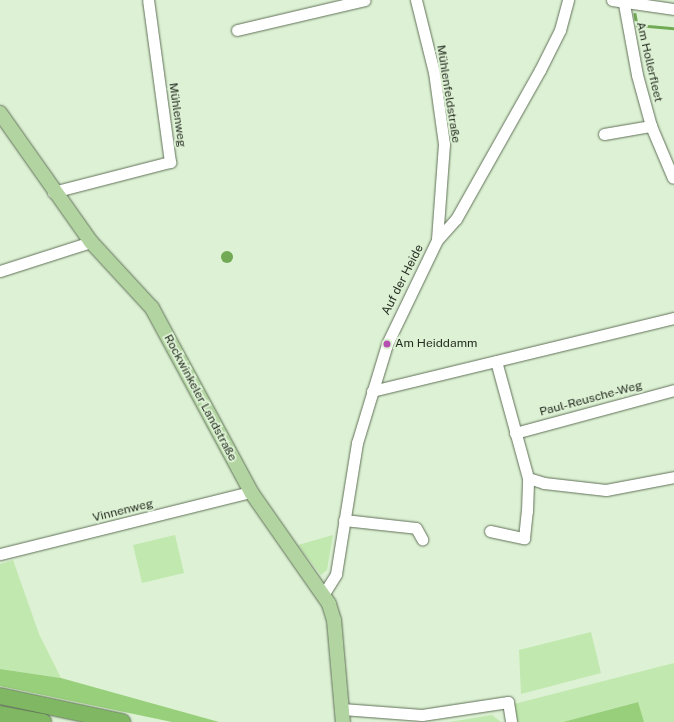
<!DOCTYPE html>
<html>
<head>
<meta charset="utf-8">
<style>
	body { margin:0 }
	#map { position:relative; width:674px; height:722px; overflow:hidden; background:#ddf1d4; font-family:"Public Sans",sans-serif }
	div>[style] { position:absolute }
	.green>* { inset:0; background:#c1e8af }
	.forest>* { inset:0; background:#97cf7a }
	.water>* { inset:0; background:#72a955 }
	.round { border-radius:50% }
	.stream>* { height:2.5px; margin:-1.25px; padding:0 1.25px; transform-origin:1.25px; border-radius:1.25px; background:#72a955 }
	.roads { filter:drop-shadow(0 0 1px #607158) drop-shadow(0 0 1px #607158) }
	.minor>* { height:11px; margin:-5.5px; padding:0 5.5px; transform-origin:5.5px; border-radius:5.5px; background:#fff }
	.major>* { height:14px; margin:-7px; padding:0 7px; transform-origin:7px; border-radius:7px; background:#b2d4a1 }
	.highway>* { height:16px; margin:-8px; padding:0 8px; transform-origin:8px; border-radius:8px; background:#7fb762 }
	.dots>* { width:11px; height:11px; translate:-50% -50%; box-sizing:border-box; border:2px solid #ddf1d4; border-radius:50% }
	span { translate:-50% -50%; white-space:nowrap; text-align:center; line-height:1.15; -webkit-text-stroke:4px #ddf1d4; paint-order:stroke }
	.street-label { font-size:12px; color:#252d22 }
	.poi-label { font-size:12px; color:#252d22 }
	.left { translate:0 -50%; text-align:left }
</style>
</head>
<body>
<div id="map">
	<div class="green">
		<div style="clip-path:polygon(175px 535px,184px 573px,142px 583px,133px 545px)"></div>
		<div style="clip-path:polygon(333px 535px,327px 570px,321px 575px,298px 545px)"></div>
		<div style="clip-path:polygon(13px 560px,39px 634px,61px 678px,0 669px,0 564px)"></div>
		<div style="clip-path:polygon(591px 632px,601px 673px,521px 694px,519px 650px)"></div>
		<div style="clip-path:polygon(674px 663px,674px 722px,644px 722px,637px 702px,563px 722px,517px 722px,514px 704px)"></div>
		<div style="clip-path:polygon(492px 715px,501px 722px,449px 722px)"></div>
	</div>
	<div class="forest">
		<div style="clip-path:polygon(0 669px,61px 678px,219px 722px,172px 722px,0 686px)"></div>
		<div style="clip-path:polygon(638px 702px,644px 722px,563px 722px)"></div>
	</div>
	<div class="water">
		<div class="round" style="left:221px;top:251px;width:12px;height:12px"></div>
	</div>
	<div class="stream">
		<div style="left:635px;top:14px;width:11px;rotate:80deg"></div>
		<div style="left:637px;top:25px;width:37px;rotate:5deg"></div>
	</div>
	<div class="roads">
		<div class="minor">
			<div style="left:416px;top:0;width:74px;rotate:76deg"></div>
			<div style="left:434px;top:72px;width:73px;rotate:82.1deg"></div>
			<div style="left:444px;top:144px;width:96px;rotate:94.2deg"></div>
			<div style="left:612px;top:0;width:63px;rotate:8.3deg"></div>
			<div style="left:624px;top:4px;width:72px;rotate:79.6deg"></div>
			<div style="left:637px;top:75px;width:53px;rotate:74.6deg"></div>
			<div style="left:651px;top:126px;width:56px;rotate:67.1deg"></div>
			<div style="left:237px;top:30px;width:131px;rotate:-13.2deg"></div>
			<div style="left:604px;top:134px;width:48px;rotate:-9.7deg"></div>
			<div style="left:53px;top:192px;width:121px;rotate:-14.4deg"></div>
			<div style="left:170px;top:162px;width:163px;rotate:-97.7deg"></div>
			<div style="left:0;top:271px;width:96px;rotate:-17.7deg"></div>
			<div style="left:372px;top:391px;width:311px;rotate:-13.6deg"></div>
			<div style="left:515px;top:433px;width:165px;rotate:-15.1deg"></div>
			<div style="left:528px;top:478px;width:17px;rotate:17deg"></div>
			<div style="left:544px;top:483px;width:62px;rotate:6.4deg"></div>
			<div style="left:606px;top:490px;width:69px;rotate:-10.8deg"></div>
			<div style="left:344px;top:520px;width:72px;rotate:6.3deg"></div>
			<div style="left:416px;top:528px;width:13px;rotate:61deg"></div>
			<div style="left:490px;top:531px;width:35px;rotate:12deg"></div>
			<div style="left:524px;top:538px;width:27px;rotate:-84deg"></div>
			<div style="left:527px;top:511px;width:33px;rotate:-88deg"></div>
			<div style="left:528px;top:478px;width:121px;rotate:-105.3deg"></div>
			<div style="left:0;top:554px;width:259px;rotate:-13.9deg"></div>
			<div style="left:323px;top:595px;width:25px;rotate:-58deg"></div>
			<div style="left:336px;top:574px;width:133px;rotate:-80.9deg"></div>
			<div style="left:357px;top:443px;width:103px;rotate:-73.1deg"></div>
			<div style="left:387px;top:344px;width:115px;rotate:-64.3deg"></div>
			<div style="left:437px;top:240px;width:28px;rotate:-48deg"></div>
			<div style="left:456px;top:219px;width:171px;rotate:-60.6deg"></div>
			<div style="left:540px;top:70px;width:45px;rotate:-63.4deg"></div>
			<div style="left:560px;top:30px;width:31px;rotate:-75deg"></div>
			<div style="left:342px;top:709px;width:80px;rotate:4.3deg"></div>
			<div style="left:422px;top:715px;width:87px;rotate:-8.6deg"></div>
			<div style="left:508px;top:702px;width:20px;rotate:81deg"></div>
		</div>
		<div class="major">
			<div style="left:0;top:113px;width:158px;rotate:54.8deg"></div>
			<div style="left:91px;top:242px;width:90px;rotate:47.3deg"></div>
			<div style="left:152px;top:308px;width:209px;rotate:61.7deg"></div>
			<div style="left:251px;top:492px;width:136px;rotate:55.1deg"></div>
			<div style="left:329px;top:604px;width:17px;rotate:73deg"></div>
			<div style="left:334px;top:620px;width:102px;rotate:85deg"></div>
		</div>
		<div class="highway">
			<div style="left:0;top:696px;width:125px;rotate:12deg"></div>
			<div style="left:0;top:714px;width:44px;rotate:10.5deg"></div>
		</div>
	</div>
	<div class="dots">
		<div style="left:387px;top:344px;background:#b64fb2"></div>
	</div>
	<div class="street-label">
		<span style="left:649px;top:62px;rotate:77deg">Am Hollerfleet</span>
		<span style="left:448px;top:94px;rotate:81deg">Mühlenfeldstraße</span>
		<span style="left:177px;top:115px;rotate:82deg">Mühlenweg</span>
		<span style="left:403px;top:280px;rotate:-63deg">Auf der Heide</span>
		<span style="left:200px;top:398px;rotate:62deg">Rockwinkeler Landstraße</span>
		<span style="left:591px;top:399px;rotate:-15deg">Paul-Reusche-Weg</span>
		<span style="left:123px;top:511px;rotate:-14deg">Vinnenweg</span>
	</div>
	<div class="poi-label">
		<span class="left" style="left:395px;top:344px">Am Heiddamm</span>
	</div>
</div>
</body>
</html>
